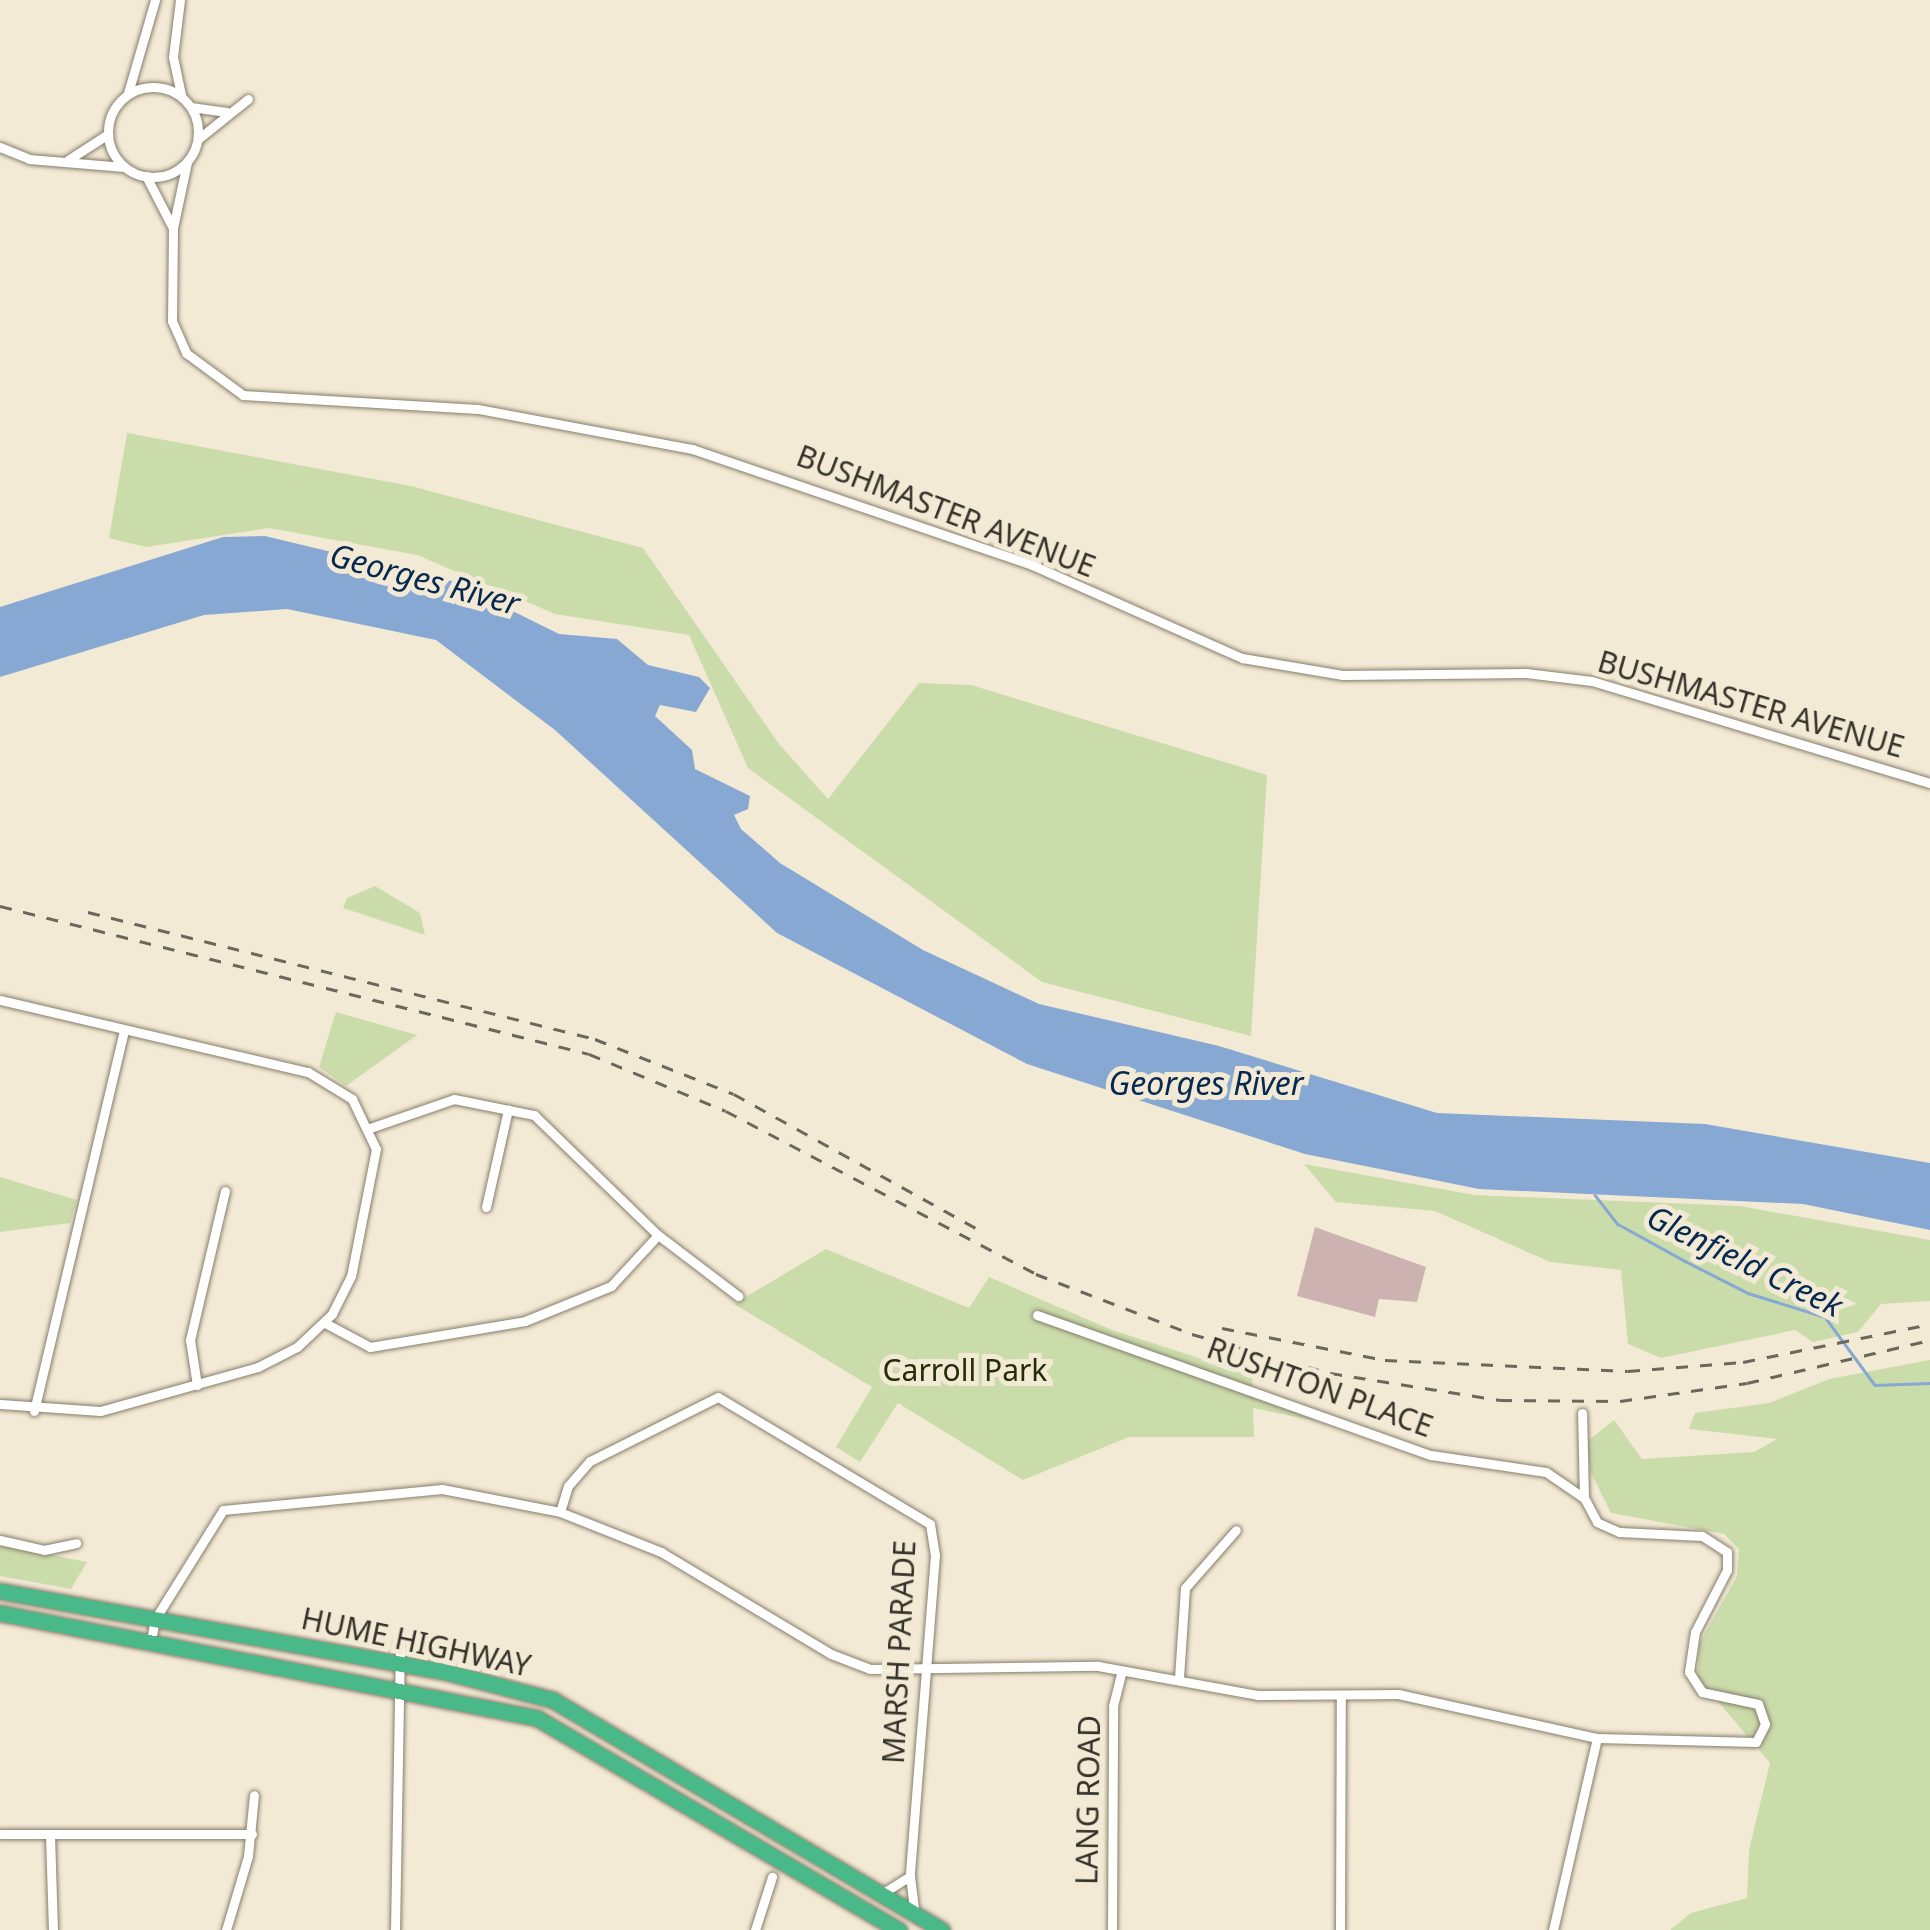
<!DOCTYPE html>
<html>
<head>
<meta charset="utf-8">
<style>
	body { margin:0 }
	#map { position:relative; width:1930px; height:1930px; overflow:hidden; background:#f3ead5; font-family:"Noto Sans",sans-serif }
	div>[style] { position:absolute }
	.green>* { inset:0; background:#cbdcab }
	.water>* { inset:0; background:#87a8d3 }
	.stream>* { height:2.5px; margin:-1.25px; padding:0 1.25px; transform-origin:1.25px; border-radius:1.25px; background:#87a8d3 }
	.building>* { inset:0; background:#ccb3b1 }
	.roads { filter:drop-shadow(0 0 2px #867e6c) drop-shadow(0 0 2px #867e6c) }
	.street>* { height:9px; margin:-4.5px; padding:0 4.5px; transform-origin:4.5px; border-radius:4.5px; background:#fff }
	.street>.ring { margin:-4.5px; padding:0; box-sizing:content-box; background:none; border:9px solid #fff; border-radius:50% }
	.highway>* { height:15px; margin:-7.5px; padding:0 7.5px; transform-origin:7.5px; border-radius:7.5px; background:#49b989 }
	.rail>* { height:2.5px; margin-top:-1.25px; transform-origin:0; background:repeating-linear-gradient(90deg,#6b675b 0 12px,transparent 0 24px) }
	span { translate:-50% -50%; white-space:nowrap; text-align:center; line-height:1.15; -webkit-text-stroke:10px #f3ead5; paint-order:stroke }
	.street-label { font-size:30px; color:#35322a }
	.park-label { font-size:30px; color:#232e07 }
	.water-label { font-size:32px; color:#072951; font-style:italic }
</style>
</head>
<body>
<div id="map">
	<div class="green">
		<div style="clip-path:polygon(127px 433px,411px 486px,643px 548px,779px 744px,828px 799px,919px 683px,971px 685px,1267px 775px,1251px 1036px,1042px 982px,748px 768px,689px 635px,555px 614px,417px 555px,269px 528px,146px 547px,109px 538px)"></div>
		<div style="clip-path:polygon(375px 886px,420px 913px,425px 935px,343px 908px,347px 898px)"></div>
		<div style="clip-path:polygon(336px 1012px,417px 1035px,346px 1086px,319px 1067px)"></div>
		<div style="clip-path:polygon(1304px 1164px,1474px 1195px,1740px 1206px,1930px 1240px,1930px 1301px,1881px 1304px,1858px 1332px,1813px 1342px,1795px 1330px,1661px 1358px,1628px 1344px,1621px 1270px,1550px 1262px,1435px 1211px,1336px 1202px)"></div>
		<div style="clip-path:polygon(0 1177px,77px 1200px,70px 1223px,0 1232px)"></div>
		<div style="clip-path:polygon(826px 1249px,969px 1308px,989px 1277px,1112px 1330px,1252px 1375px,1253px 1394px,1320px 1422px,1253px 1408px,1254px 1437px,1129px 1437px,1023px 1480px,898px 1403px,860px 1462px,836px 1447px,872px 1387px,734px 1304px)"></div>
		<div style="clip-path:polygon(1930px 1360px,1930px 1930px,1670px 1930px,1691px 1913px,1747px 1898px,1749px 1850px,1770px 1763px,1698px 1678px,1699px 1644px,1737px 1576px,1739px 1549px,1724px 1534px,1611px 1513px,1590px 1471px,1588px 1441px,1614px 1420px,1642px 1459px,1754px 1452px,1777px 1439px,1689px 1429px,1695px 1413px,1769px 1403px,1829px 1379px)"></div>
		<div style="clip-path:polygon(0 1545px,87px 1562px,71px 1589px,0 1576px)"></div>
	</div>
	<div class="water">
		<div style="clip-path:polygon(265px 536px,452px 581px,559px 634px,617px 639px,648px 665px,699px 677px,710px 688px,696px 712px,660px 705px,655px 716px,692px 750px,695px 769px,750px 796px,748px 809px,734px 815px,741px 829px,780px 863px,923px 950px,1039px 1004px,1219px 1046px,1437px 1113px,1705px 1124px,1930px 1163px,1930px 1230px,1803px 1204px,1479px 1189px,1305px 1154px,1027px 1064px,777px 933px,555px 730px,436px 640px,287px 609px,204px 615px,0 677px,0 607px,223px 537px)"></div>
	</div>
	<div class="stream">
		<div style="left:1595px;top:1195px;width:37px;rotate:52deg"></div>
		<div style="left:1618px;top:1224px;width:77px;rotate:28.9deg"></div>
		<div style="left:1685px;top:1261px;width:71px;rotate:26.9deg"></div>
		<div style="left:1748px;top:1293px;width:81px;rotate:17.3deg"></div>
		<div style="left:1825px;top:1317px;width:84px;rotate:53.7deg"></div>
		<div style="left:1875px;top:1385px;width:55px;rotate:-2.1deg"></div>
	</div>
	<div class="building">
		<div style="clip-path:polygon(1315px 1227px,1426px 1267px,1417px 1302px,1379px 1299px,1375px 1317px,1297px 1296px)"></div>
	</div>
	<div class="roads">
		<div class="street">
			<div style="left:180px;top:0;width:57px;rotate:97deg"></div>
			<div style="left:173px;top:57px;width:40px;rotate:78deg"></div>
			<div class="ring" style="left:108px;top:87px;width:81px;height:81px"></div>
			<div style="left:128px;top:93px;width:97px;rotate:-73.8deg"></div>
			<div style="left:191px;top:107px;width:36px;rotate:8deg"></div>
			<div style="left:198px;top:139px;width:64px;rotate:-38.7deg"></div>
			<div style="left:0;top:147px;width:31px;rotate:22deg"></div>
			<div style="left:29px;top:159px;width:95px;rotate:4.8deg"></div>
			<div style="left:68px;top:160px;width:48px;rotate:-33deg"></div>
			<div style="left:187px;top:162px;width:67px;rotate:102deg"></div>
			<div style="left:173px;top:228px;width:93px;rotate:90.6deg"></div>
			<div style="left:172px;top:321px;width:35px;rotate:66deg"></div>
			<div style="left:186px;top:353px;width:71px;rotate:36.4deg"></div>
			<div style="left:243px;top:395px;width:235px;rotate:3.4deg"></div>
			<div style="left:478px;top:409px;width:218px;rotate:10.6deg"></div>
			<div style="left:692px;top:449px;width:359px;rotate:18.8deg"></div>
			<div style="left:1032px;top:565px;width:230px;rotate:23.9deg"></div>
			<div style="left:1242px;top:658px;width:102px;rotate:9.6deg"></div>
			<div style="left:1343px;top:675px;width:183px;rotate:-0.6deg"></div>
			<div style="left:1526px;top:673px;width:66px;rotate:6.9deg"></div>
			<div style="left:1592px;top:681px;width:353px;rotate:16.8deg"></div>
			<div style="left:146px;top:176px;width:59px;rotate:62.6deg"></div>
			<div style="left:0;top:1000px;width:316px;rotate:13.2deg"></div>
			<div style="left:308px;top:1072px;width:52px;rotate:31.5deg"></div>
			<div style="left:352px;top:1099px;width:55px;rotate:64.4deg"></div>
			<div style="left:376px;top:1149px;width:129px;rotate:101.1deg"></div>
			<div style="left:351px;top:1276px;width:42px;rotate:116.6deg"></div>
			<div style="left:332px;top:1314px;width:48px;rotate:136.7deg"></div>
			<div style="left:297px;top:1347px;width:44px;rotate:152.9deg"></div>
			<div style="left:258px;top:1367px;width:164px;rotate:164.4deg"></div>
			<div style="left:100px;top:1411px;width:100px;rotate:-176deg"></div>
			<div style="left:370px;top:1128px;width:89px;rotate:-19deg"></div>
			<div style="left:454px;top:1099px;width:82px;rotate:11.3deg"></div>
			<div style="left:534px;top:1115px;width:173px;rotate:44.1deg"></div>
			<div style="left:658px;top:1235px;width:101px;rotate:37.3deg"></div>
			<div style="left:486px;top:1207px;width:100px;rotate:-77.3deg"></div>
			<div style="left:1037px;top:1315px;width:418px;rotate:19.6deg"></div>
			<div style="left:1431px;top:1455px;width:116px;rotate:8.4deg"></div>
			<div style="left:1546px;top:1472px;width:46px;rotate:34.4deg"></div>
			<div style="left:325px;top:1323px;width:51px;rotate:28.1deg"></div>
			<div style="left:370px;top:1347px;width:157px;rotate:-9.5deg"></div>
			<div style="left:525px;top:1321px;width:93px;rotate:-22.1deg"></div>
			<div style="left:611px;top:1286px;width:69px;rotate:-47.3deg"></div>
			<div style="left:197px;top:1385px;width:46px;rotate:-98.8deg"></div>
			<div style="left:190px;top:1340px;width:153px;rotate:-76.8deg"></div>
			<div style="left:34px;top:1411px;width:391px;rotate:-76.7deg"></div>
			<div style="left:560px;top:1512px;width:27px;rotate:-73deg"></div>
			<div style="left:568px;top:1486px;width:33px;rotate:-49deg"></div>
			<div style="left:590px;top:1461px;width:143px;rotate:-26.6deg"></div>
			<div style="left:718px;top:1397px;width:247px;rotate:30.9deg"></div>
			<div style="left:930px;top:1524px;width:31px;rotate:81deg"></div>
			<div style="left:935px;top:1555px;width:322px;rotate:94.5deg"></div>
			<div style="left:910px;top:1876px;width:38px;rotate:83deg"></div>
			<div style="left:0;top:1540px;width:45px;rotate:12.8deg"></div>
			<div style="left:44px;top:1550px;width:33px;rotate:-12deg"></div>
			<div style="left:151px;top:1641px;width:22px;rotate:-80deg"></div>
			<div style="left:155px;top:1619px;width:128px;rotate:-58deg"></div>
			<div style="left:223px;top:1510px;width:220px;rotate:-5.5deg"></div>
			<div style="left:442px;top:1489px;width:120px;rotate:11deg"></div>
			<div style="left:560px;top:1512px;width:109px;rotate:21.6deg"></div>
			<div style="left:661px;top:1552px;width:198px;rotate:31deg"></div>
			<div style="left:831px;top:1654px;width:42px;rotate:21deg"></div>
			<div style="left:870px;top:1669px;width:228px;rotate:-0.8deg"></div>
			<div style="left:1098px;top:1666px;width:163px;rotate:10.3deg"></div>
			<div style="left:1258px;top:1695px;width:140px;rotate:-0.4deg"></div>
			<div style="left:1398px;top:1694px;width:204px;rotate:12.5deg"></div>
			<div style="left:1597px;top:1738px;width:159px;rotate:1.4deg"></div>
			<div style="left:1756px;top:1742px;width:20px;rotate:-63deg"></div>
			<div style="left:1765px;top:1724px;width:21px;rotate:-109deg"></div>
			<div style="left:1758px;top:1704px;width:57px;rotate:-167.9deg"></div>
			<div style="left:1702px;top:1692px;width:24px;rotate:-123deg"></div>
			<div style="left:1689px;top:1672px;width:40px;rotate:-81.5deg"></div>
			<div style="left:1695px;top:1632px;width:70px;rotate:-62.7deg"></div>
			<div style="left:1727px;top:1570px;width:18px;rotate:-90deg"></div>
			<div style="left:1727px;top:1552px;width:30px;rotate:-147deg"></div>
			<div style="left:1702px;top:1536px;width:83px;rotate:-177.2deg"></div>
			<div style="left:1619px;top:1532px;width:24px;rotate:-156deg"></div>
			<div style="left:1597px;top:1522px;width:27px;rotate:-118deg"></div>
			<div style="left:1584px;top:1498px;width:85px;rotate:-91.3deg"></div>
			<div style="left:1179px;top:1678px;width:90px;rotate:-86.2deg"></div>
			<div style="left:1185px;top:1588px;width:77px;rotate:-48.7deg"></div>
			<div style="left:0;top:1834px;width:252px"></div>
			<div style="left:50px;top:1835px;width:95px;rotate:88.2deg"></div>
			<div style="left:883px;top:1893px;width:32px;rotate:-32deg"></div>
			<div style="left:226px;top:1930px;width:77px;rotate:-73.4deg"></div>
			<div style="left:248px;top:1856px;width:61px;rotate:-84.4deg"></div>
			<div style="left:395px;top:1930px;width:287px;rotate:-89deg"></div>
			<div style="left:755px;top:1930px;width:56px;rotate:-72.2deg"></div>
			<div style="left:1112px;top:1930px;width:224px;rotate:-89.7deg"></div>
			<div style="left:1113px;top:1706px;width:36px;rotate:-76deg"></div>
			<div style="left:1340px;top:1930px;width:235px;rotate:-89.8deg"></div>
			<div style="left:1553px;top:1930px;width:197px;rotate:-77.1deg"></div>
		</div>
		<div class="highway">
			<div style="left:0;top:1591px;width:449px;rotate:10.3deg"></div>
			<div style="left:442px;top:1671px;width:115px;rotate:14.6deg"></div>
			<div style="left:553px;top:1700px;width:452px;rotate:30.6deg"></div>
			<div style="left:0;top:1613px;width:547px;rotate:11.06deg"></div>
			<div style="left:537px;top:1718px;width:420px;rotate:30.4deg"></div>
		</div>
	</div>
	<div class="rail">
		<div style="left:0;top:906px;width:607px;rotate:14.1deg"></div>
		<div style="left:589px;top:1054px;width:148px;rotate:22.6deg"></div>
		<div style="left:726px;top:1111px;width:350px;rotate:27.7deg"></div>
		<div style="left:1036px;top:1274px;width:167px;rotate:21deg"></div>
		<div style="left:1192px;top:1334px;width:143px;rotate:15.8deg"></div>
		<div style="left:1330px;top:1373px;width:172px;rotate:9deg"></div>
		<div style="left:1500px;top:1400px;width:120px;rotate:0.5deg"></div>
		<div style="left:1620px;top:1401px;width:128px;rotate:-8.1deg"></div>
		<div style="left:1747px;top:1383px;width:188px;rotate:-13.2deg"></div>
		<div style="left:88px;top:912px;width:523px;rotate:14.06deg"></div>
		<div style="left:595px;top:1039px;width:149px;rotate:21.6deg"></div>
		<div style="left:734px;top:1094px;width:282px;rotate:29deg"></div>
		<div style="left:1222px;top:1328px;width:166px;rotate:11.1deg"></div>
		<div style="left:1385px;top:1360px;width:243px;rotate:2.6deg"></div>
		<div style="left:1628px;top:1371px;width:115px;rotate:-4.5deg"></div>
		<div style="left:1743px;top:1362px;width:191px;rotate:-11.5deg"></div>
	</div>
	<div class="street-label">
		<span style="left:946px;top:511px;rotate:21deg">BUSHMASTER AVENUE</span>
		<span style="left:1751px;top:704px;rotate:16deg">BUSHMASTER AVENUE</span>
		<span style="left:1320px;top:1387px;rotate:20deg">RUSHTON PLACE</span>
		<span style="left:416px;top:1642px;rotate:12deg">HUME HIGHWAY</span>
		<span style="left:899px;top:1652px;rotate:-87deg">MARSH PARADE</span>
		<span style="left:1088px;top:1800px;rotate:-89deg">LANG ROAD</span>
	</div>
	<div class="park-label">
		<span style="left:965px;top:1370px">Carroll Park</span>
	</div>
	<div class="water-label">
		<span style="left:425px;top:579px;rotate:15deg">Georges River</span>
		<span style="left:1206px;top:1083px">Georges River</span>
		<span style="left:1745px;top:1261px;rotate:26deg">Glenfield Creek</span>
	</div>
</div>
</body>
</html>
